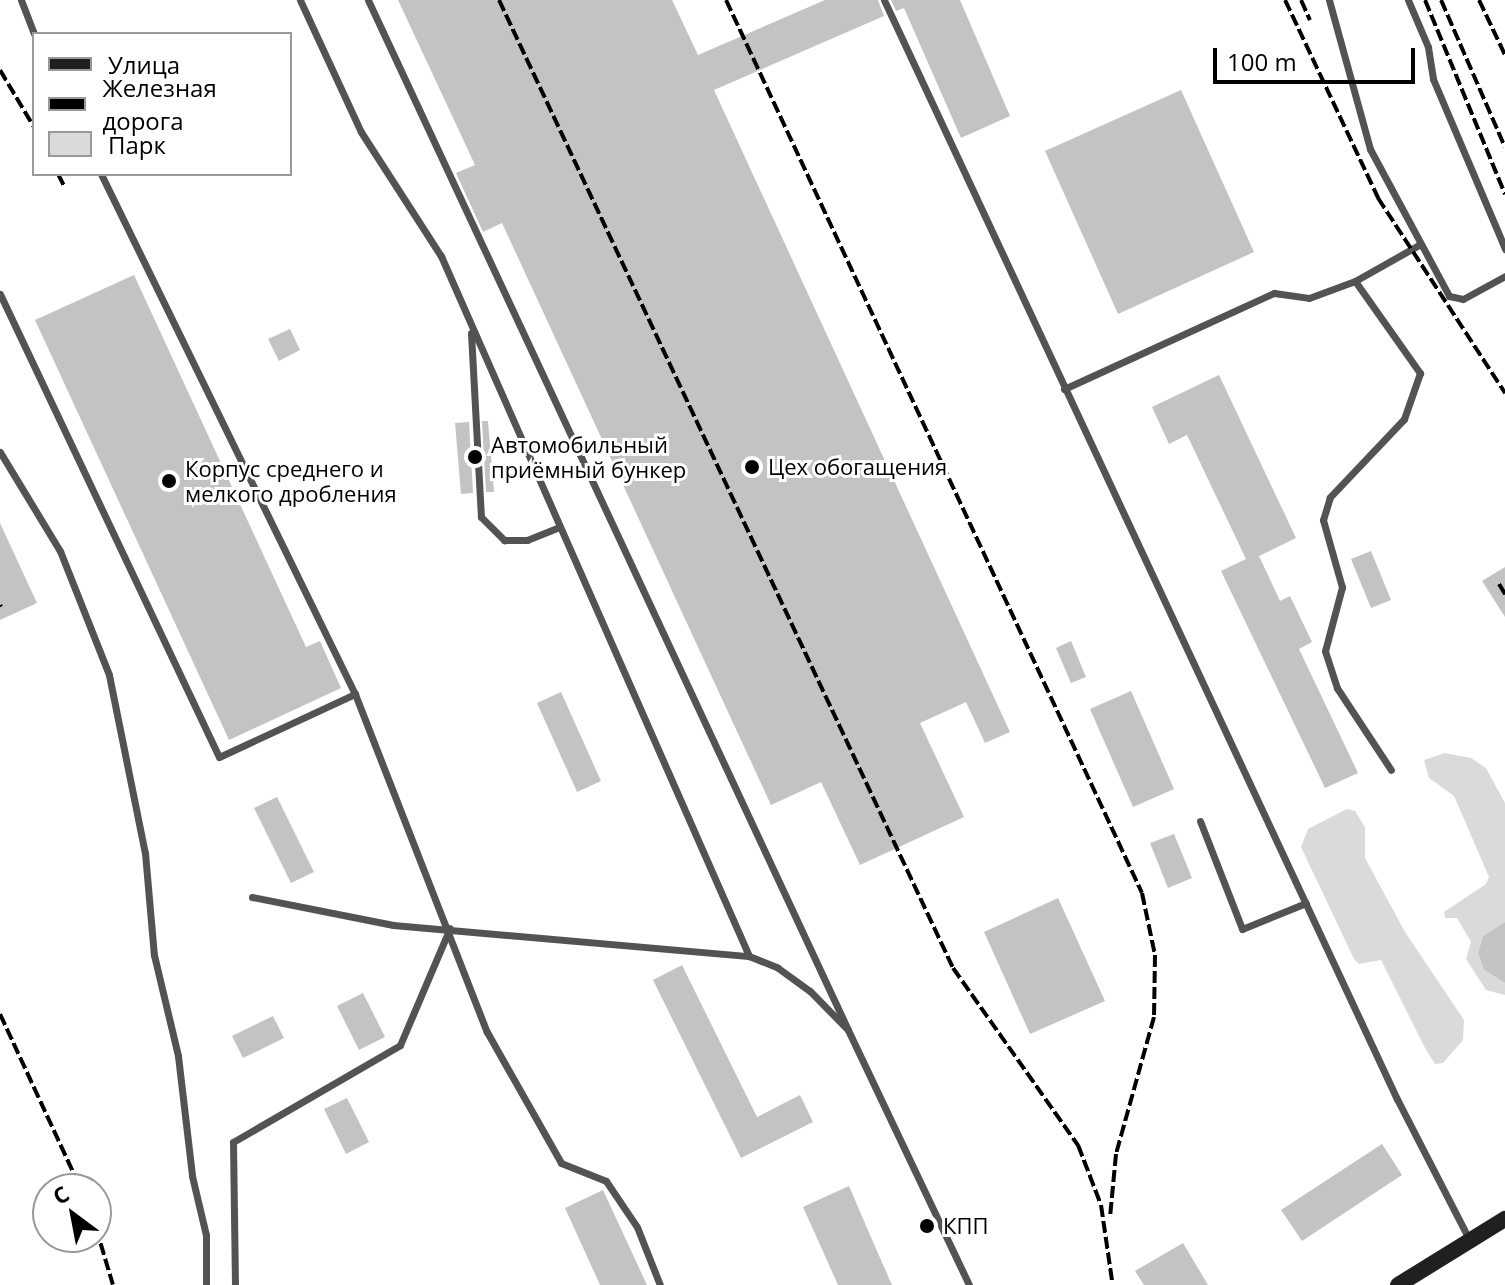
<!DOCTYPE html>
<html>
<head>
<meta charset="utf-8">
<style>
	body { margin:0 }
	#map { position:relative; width:1505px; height:1285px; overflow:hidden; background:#fff; font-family:"Open Sans",sans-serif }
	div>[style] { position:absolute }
	.green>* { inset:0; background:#dadada }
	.building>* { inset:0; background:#c3c3c3 }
	.lane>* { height:7px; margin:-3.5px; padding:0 3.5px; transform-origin:3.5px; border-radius:3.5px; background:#535353 }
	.secondary>* { height:16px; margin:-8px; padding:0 8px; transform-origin:8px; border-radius:8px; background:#202020 }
	.rail>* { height:4px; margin-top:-2px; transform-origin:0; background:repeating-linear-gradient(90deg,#000 0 12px,transparent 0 16px) }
	.dots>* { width:22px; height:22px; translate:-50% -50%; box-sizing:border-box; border:4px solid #fff; border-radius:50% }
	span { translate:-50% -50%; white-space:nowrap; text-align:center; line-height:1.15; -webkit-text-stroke:6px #fff; paint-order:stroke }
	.poi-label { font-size:22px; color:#000 }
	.left { translate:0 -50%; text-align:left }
	.legend { position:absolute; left:32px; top:32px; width:260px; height:144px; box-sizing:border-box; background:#fff; border:2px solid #999; margin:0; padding:10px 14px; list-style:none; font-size:24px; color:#000 }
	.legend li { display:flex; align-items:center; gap:16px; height:40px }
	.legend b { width:40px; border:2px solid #999 }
	.north { position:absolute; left:32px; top:1173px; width:80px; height:80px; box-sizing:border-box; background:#fff; border:2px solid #999; border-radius:50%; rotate:328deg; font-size:22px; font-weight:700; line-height:32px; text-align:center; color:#000 }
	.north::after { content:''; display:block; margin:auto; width:28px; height:36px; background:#000; clip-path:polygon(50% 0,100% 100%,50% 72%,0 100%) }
	.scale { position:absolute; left:1213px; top:48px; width:202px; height:36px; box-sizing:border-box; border:4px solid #000; border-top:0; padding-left:10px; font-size:24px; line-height:28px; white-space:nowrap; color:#000; -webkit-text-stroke:6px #fff; paint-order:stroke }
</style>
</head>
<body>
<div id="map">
	<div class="green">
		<div style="clip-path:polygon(1445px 753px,1471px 758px,1486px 768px,1505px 803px,1505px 922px,1483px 936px,1478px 953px,1484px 970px,1505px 983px,1505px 995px,1486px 990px,1466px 959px,1471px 942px,1457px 918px,1445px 918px,1444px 912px,1486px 884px,1489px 877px,1454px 796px,1429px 778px,1424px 760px)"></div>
		<div style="clip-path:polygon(1347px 809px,1355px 811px,1365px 827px,1365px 858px,1405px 932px,1464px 1020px,1463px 1040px,1443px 1063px,1435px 1064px,1425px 1048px,1381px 960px,1359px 964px,1354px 959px,1301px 847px,1308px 829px)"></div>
	</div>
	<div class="building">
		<div style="clip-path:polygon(398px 0,672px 0,698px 55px,825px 0,878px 0,884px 16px,714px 90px,1010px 732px,985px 743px,966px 702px,920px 723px,964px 817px,860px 865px,821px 782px,771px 805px,502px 223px,483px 232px,456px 173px,475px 165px)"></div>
		<div style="clip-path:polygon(891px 0,960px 0,1010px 116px,961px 138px,904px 8px,896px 11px)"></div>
		<div style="clip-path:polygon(1181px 90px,1254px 252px,1118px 314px,1045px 151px)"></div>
		<div style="clip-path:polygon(134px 275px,306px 647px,320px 641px,341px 688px,229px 740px,35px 320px)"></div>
		<div style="clip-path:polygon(290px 329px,300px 350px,279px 361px,268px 339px)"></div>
		<div style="clip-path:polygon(1219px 375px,1296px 538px,1259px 556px,1280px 601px,1290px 596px,1312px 642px,1299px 649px,1358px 773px,1325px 788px,1221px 571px,1246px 559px,1187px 435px,1169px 444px,1152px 407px)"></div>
		<div style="clip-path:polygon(482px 421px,488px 421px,494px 492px,486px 492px)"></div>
		<div style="clip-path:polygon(469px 422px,473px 493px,461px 494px,455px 423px)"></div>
		<div style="clip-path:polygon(0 523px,37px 603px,0 620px)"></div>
		<div style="clip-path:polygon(1371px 551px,1391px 600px,1371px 608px,1351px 559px)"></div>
		<div style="clip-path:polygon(1505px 567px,1505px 617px,1482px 581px)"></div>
		<div style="clip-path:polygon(1071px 641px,1086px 677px,1071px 683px,1056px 648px)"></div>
		<div style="clip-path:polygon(1131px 691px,1174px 789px,1133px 807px,1090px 709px)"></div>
		<div style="clip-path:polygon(561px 692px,601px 781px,577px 792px,537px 703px)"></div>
		<div style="clip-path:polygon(277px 797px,314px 872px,291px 883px,254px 808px)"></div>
		<div style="clip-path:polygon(1174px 834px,1192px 878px,1168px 888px,1150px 843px)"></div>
		<div style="clip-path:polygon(1058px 898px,1105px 1001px,1030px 1034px,984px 932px)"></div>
		<div style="clip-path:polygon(1505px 922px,1505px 983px,1484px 970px,1478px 953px,1483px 936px)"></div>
		<div style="clip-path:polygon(682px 965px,757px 1117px,800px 1095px,813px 1122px,741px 1158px,653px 980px)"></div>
		<div style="clip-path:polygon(363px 993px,385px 1037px,359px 1050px,337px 1006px)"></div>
		<div style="clip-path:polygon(273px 1016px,284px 1038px,243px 1058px,232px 1036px)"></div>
		<div style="clip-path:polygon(347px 1098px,369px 1142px,346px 1154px,324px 1109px)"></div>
		<div style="clip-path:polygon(1382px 1144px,1402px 1175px,1302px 1241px,1281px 1210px)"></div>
		<div style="clip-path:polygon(849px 1186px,870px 1235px,892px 1285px,838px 1285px,803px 1207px)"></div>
		<div style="clip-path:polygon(603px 1190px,647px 1285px,600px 1285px,565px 1208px)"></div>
		<div style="clip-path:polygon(1183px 1243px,1208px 1285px,1144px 1285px,1135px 1271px)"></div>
	</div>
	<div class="lane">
		<div style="left:21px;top:0;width:36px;rotate:69deg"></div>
		<div style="left:300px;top:0;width:145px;rotate:65.2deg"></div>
		<div style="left:361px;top:132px;width:148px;rotate:57.2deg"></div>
		<div style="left:441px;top:256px;width:765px;rotate:66.25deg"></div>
		<div style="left:368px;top:0;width:1136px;rotate:65.01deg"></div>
		<div style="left:884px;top:0;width:1213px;rotate:64.98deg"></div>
		<div style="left:1397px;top:1099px;width:157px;rotate:62.8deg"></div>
		<div style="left:1329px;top:0;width:155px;rotate:74.6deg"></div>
		<div style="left:1370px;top:149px;width:167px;rotate:61.7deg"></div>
		<div style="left:1449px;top:296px;width:14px;rotate:12deg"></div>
		<div style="left:1463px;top:299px;width:48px;rotate:-28.7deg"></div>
		<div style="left:1408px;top:0;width:51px;rotate:66.9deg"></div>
		<div style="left:1428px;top:47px;width:32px;rotate:81deg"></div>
		<div style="left:1433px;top:79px;width:185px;rotate:67deg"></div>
		<div style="left:101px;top:174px;width:579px;rotate:63.97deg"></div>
		<div style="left:355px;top:694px;width:363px;rotate:68.7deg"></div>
		<div style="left:487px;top:1032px;width:150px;rotate:60.5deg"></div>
		<div style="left:561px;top:1163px;width:48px;rotate:21.8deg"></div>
		<div style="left:606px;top:1181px;width:55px;rotate:56deg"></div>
		<div style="left:637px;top:1227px;width:62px;rotate:68.4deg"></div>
		<div style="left:1355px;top:281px;width:73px;rotate:-29.4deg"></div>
		<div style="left:0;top:294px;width:512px;rotate:64.69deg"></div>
		<div style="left:219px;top:757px;width:150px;rotate:-24.9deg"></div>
		<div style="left:471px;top:333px;width:184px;rotate:86.9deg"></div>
		<div style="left:481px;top:517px;width:33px;rotate:45deg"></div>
		<div style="left:504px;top:540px;width:23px"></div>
		<div style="left:527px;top:540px;width:35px;rotate:-22deg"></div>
		<div style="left:1064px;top:389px;width:231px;rotate:-24.6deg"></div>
		<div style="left:1274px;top:293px;width:35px;rotate:8deg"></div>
		<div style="left:1309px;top:298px;width:49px;rotate:-20.3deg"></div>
		<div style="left:1355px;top:281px;width:113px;rotate:54.8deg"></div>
		<div style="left:1420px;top:373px;width:49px;rotate:109.2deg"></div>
		<div style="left:1404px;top:419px;width:108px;rotate:133.5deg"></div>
		<div style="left:1330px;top:497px;width:24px;rotate:107deg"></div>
		<div style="left:1323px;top:520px;width:70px;rotate:74.2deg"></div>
		<div style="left:1342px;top:587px;width:66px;rotate:104.9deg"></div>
		<div style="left:1325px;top:651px;width:39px;rotate:72deg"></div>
		<div style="left:1337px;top:688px;width:98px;rotate:56.6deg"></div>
		<div style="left:0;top:452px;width:116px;rotate:58.8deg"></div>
		<div style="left:60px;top:551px;width:133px;rotate:68.4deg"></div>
		<div style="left:109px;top:675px;width:182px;rotate:78.6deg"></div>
		<div style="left:145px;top:853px;width:102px;rotate:85deg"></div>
		<div style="left:154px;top:955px;width:104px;rotate:76.6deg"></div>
		<div style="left:178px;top:1056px;width:121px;rotate:83.3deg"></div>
		<div style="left:192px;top:1176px;width:61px;rotate:76.7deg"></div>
		<div style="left:206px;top:1235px;width:50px;rotate:90deg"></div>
		<div style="left:1200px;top:821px;width:116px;rotate:68.7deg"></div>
		<div style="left:1242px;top:929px;width:69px;rotate:-22.1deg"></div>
		<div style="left:252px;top:897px;width:144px;rotate:11.2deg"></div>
		<div style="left:393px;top:925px;width:357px;rotate:5deg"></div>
		<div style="left:749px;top:956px;width:31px;rotate:22deg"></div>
		<div style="left:778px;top:968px;width:39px;rotate:36deg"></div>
		<div style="left:810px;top:991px;width:54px;rotate:45.7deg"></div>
		<div style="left:848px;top:1030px;width:282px;rotate:64.6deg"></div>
		<div style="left:235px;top:1285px;width:143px;rotate:-90.8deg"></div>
		<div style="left:233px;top:1142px;width:193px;rotate:-30.1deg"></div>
		<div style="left:400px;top:1045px;width:127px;rotate:-66.9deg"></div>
	</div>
	<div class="secondary">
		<div style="left:1398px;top:1285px;width:126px;rotate:-31.7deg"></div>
	</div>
	<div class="rail">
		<div style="left:499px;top:0;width:1069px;rotate:64.87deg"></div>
		<div style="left:953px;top:968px;width:217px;rotate:54.8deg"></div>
		<div style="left:1078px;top:1145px;width:64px;rotate:69deg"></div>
		<div style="left:1101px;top:1205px;width:76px;rotate:81.7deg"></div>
		<div style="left:726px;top:0;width:985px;rotate:65.02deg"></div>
		<div style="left:1142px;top:893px;width:63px;rotate:78.2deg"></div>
		<div style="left:1155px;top:955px;width:62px;rotate:90.9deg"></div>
		<div style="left:1154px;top:1017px;width:142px;rotate:105.5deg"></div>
		<div style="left:1116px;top:1154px;width:63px;rotate:95.4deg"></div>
		<div style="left:1285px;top:0;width:219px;rotate:64.8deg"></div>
		<div style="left:1378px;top:198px;width:233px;rotate:56.9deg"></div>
		<div style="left:1301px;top:0;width:22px;rotate:66deg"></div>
		<div style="left:1425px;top:0;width:210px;rotate:67.6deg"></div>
		<div style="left:1441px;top:0;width:160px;rotate:66.5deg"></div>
		<div style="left:1479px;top:0;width:61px;rotate:64.7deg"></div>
		<div style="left:0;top:70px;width:66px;rotate:59.2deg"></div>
		<div style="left:58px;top:174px;width:13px;rotate:63deg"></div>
		<div style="left:1499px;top:584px;width:12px;rotate:59deg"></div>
		<div style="left:0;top:605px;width:2px;rotate:63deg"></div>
		<div style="left:0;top:1014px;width:193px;rotate:65.2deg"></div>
		<div style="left:96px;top:1228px;width:59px;rotate:73.4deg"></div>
	</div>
	<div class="dots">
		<div style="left:475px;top:457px;background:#000"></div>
		<div style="left:752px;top:467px;background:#000"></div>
		<div style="left:169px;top:481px;background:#000"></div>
		<div style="left:927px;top:1226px;background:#000"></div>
	</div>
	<div class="poi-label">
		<span class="left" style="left:491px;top:457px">Автомобильный<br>приёмный бункер</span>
		<span class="left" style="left:768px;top:467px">Цех обогащения</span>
		<span class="left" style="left:185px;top:481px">Корпус среднего и<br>мелкого дробления</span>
		<span class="left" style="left:943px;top:1226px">КПП</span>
	</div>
	<ul class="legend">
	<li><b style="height:10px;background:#202020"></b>Улица</li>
	<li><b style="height:10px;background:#000"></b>Железная дорога</li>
	<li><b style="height:22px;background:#dadada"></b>Парк</li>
	</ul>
	<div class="north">С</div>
	<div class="scale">100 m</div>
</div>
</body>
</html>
